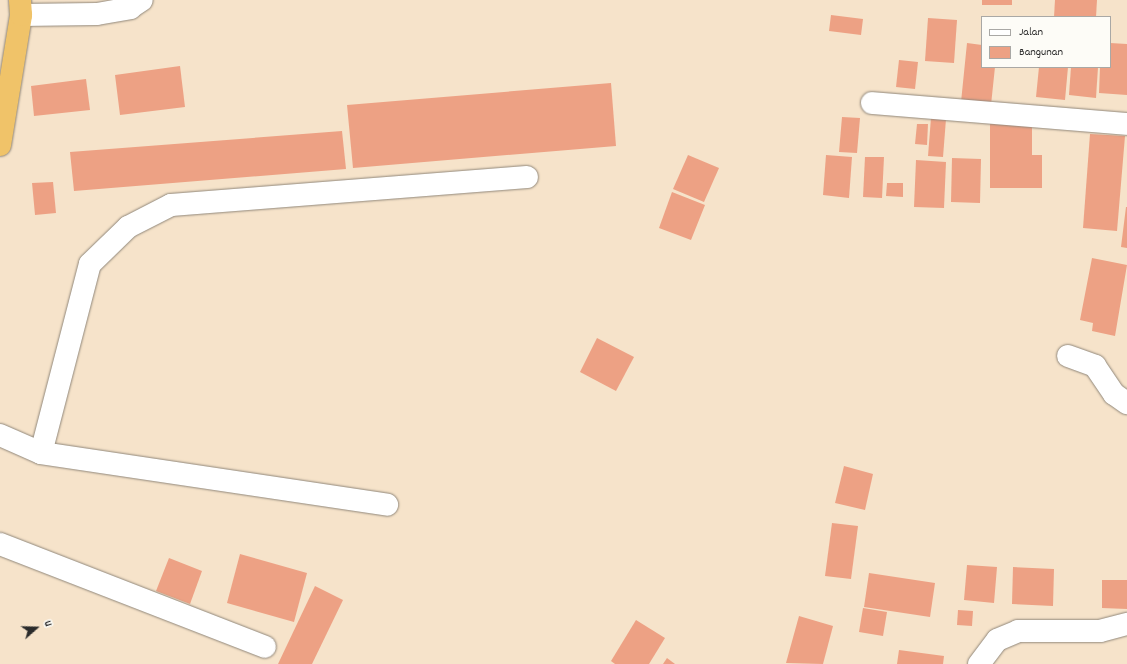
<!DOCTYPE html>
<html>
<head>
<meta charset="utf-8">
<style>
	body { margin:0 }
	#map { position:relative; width:1127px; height:664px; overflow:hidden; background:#f6e3ca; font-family:Dekko,sans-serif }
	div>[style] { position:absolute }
	.building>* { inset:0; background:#eda184 }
	.roads { filter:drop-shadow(0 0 1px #90877a) drop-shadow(0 0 1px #90877a) }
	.minor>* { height:22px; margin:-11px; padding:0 11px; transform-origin:11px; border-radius:11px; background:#fff }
	.highway>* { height:22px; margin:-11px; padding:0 11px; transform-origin:11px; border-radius:11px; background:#f0c369 }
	span { translate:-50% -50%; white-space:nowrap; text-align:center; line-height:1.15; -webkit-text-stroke:3.5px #fdfcf7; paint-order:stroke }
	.legend { position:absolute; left:981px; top:16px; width:130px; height:52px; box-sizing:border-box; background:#fdfcf7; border:1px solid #a9a8a5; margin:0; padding:5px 7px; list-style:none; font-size:12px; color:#2b2b2b }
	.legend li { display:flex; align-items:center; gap:8px; height:20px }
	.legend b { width:20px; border:1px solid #a9a8a5 }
	.north { position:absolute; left:16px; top:608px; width:40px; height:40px; -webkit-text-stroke:3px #fdfcf7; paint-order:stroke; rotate:70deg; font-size:11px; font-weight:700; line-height:16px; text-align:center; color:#2b2b2b }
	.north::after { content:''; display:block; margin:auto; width:14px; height:18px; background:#2b2b2b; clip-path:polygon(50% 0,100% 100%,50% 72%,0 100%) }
</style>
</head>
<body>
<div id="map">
	<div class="building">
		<div style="clip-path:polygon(982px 0,1012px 0,1012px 5px,982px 5px)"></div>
		<div style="clip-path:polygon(1055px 0,1097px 0,1096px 17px,1054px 17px)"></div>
		<div style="clip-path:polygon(831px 15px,863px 19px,861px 35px,829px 31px)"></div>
		<div style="clip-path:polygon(928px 18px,957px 20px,954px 63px,925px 61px)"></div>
		<div style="clip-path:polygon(967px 43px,982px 45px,982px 67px,995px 67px,991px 105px,961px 102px)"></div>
		<div style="clip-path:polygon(1110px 43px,1127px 44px,1127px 95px,1099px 93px,1100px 67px,1110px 67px)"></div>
		<div style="clip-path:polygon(899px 60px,918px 62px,915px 89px,896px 87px)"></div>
		<div style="clip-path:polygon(180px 66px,185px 107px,120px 115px,115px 75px)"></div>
		<div style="clip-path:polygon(1039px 67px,1068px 67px,1065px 100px,1036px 97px)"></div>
		<div style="clip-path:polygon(1071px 67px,1098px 67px,1096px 98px,1069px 95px)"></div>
		<div style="clip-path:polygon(86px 79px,90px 110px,34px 116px,31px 86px)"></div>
		<div style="clip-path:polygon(611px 83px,616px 146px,353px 168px,347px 105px)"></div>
		<div style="clip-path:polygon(842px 117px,860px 118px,857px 153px,839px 152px)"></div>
		<div style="clip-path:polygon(931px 118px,946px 119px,943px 157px,928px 156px)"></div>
		<div style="clip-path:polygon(917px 124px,928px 124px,927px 145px,915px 144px)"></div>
		<div style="clip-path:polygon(990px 124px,1032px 125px,1032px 155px,1042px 155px,1042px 188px,990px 188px)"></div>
		<div style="clip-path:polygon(342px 131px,346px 169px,74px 191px,70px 152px)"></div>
		<div style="clip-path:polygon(1090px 134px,1125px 136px,1117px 231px,1083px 228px)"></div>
		<div style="clip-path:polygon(688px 155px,719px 168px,704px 202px,673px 189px)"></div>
		<div style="clip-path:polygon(826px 155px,852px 157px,849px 198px,823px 195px)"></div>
		<div style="clip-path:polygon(865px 157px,884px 157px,882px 198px,863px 197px)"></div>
		<div style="clip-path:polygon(952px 158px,981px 159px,980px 203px,951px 202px)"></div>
		<div style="clip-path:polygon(916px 160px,946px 162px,944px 208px,914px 207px)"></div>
		<div style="clip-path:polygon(53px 182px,56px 213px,35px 215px,32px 183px)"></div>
		<div style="clip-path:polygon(887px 183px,903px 183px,903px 197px,886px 196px)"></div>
		<div style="clip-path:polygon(672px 192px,705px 205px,691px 240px,659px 228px)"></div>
		<div style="clip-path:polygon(1126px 207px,1127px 207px,1127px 248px,1121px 247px)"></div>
		<div style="clip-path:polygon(1092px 258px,1127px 265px,1115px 336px,1092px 331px,1093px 323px,1080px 320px)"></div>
		<div style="clip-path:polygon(597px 338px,634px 357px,616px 391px,580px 372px)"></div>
		<div style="clip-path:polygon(844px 466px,873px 474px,865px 510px,835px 503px)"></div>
		<div style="clip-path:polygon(832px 523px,858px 526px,851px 579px,825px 576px)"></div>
		<div style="clip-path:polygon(240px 554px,307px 573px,294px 622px,227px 603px)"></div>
		<div style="clip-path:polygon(169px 558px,202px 571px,190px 604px,156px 591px)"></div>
		<div style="clip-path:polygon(967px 565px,997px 567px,994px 603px,964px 600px)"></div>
		<div style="clip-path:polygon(1013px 567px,1054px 569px,1053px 606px,1012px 604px)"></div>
		<div style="clip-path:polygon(869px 573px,935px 583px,930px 617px,864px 607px)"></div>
		<div style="clip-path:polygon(1102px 580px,1127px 580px,1127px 609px,1102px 608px)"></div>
		<div style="clip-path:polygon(315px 586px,343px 600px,312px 664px,278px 664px)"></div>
		<div style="clip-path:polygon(863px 608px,887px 612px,883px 636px,859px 632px)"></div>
		<div style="clip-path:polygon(958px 610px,973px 611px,972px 626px,957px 625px)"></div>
		<div style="clip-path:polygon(799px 616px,833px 626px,823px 664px,786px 663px)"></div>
		<div style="clip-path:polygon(636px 620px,665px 638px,649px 664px,615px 664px,611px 661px)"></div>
		<div style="clip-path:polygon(899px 650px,944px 656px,943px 664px,897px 664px)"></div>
		<div style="clip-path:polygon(667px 658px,675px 664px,663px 664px)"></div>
	</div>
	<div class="roads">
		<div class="minor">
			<div style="left:21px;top:15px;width:76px;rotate:-0.8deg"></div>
			<div style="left:97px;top:14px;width:34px;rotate:-10deg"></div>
			<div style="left:130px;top:8px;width:14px;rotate:-34deg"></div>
			<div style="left:872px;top:103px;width:256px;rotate:4.7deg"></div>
			<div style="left:1068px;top:356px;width:29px;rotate:20deg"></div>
			<div style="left:1095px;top:366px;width:34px;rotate:56deg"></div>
			<div style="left:1114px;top:394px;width:16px;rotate:35deg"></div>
			<div style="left:0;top:435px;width:45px;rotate:23.7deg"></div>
			<div style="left:41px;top:453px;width:350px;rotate:8.5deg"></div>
			<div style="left:41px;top:453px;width:195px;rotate:-75.5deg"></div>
			<div style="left:90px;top:264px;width:53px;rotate:-44.2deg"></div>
			<div style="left:128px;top:227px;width:48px;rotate:-27.1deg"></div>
			<div style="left:171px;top:205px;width:357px;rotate:-4.5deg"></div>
			<div style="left:0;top:544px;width:284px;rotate:21.2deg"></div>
			<div style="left:979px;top:664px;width:30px;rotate:-53deg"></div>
			<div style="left:997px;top:640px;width:23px;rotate:-23deg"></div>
			<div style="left:1018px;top:631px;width:82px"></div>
			<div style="left:1100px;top:631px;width:28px;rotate:-15deg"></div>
		</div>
		<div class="highway">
			<div style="left:0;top:145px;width:132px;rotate:-80.8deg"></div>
			<div style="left:21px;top:15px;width:15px;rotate:-94deg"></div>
		</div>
	</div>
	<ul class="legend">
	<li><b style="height:5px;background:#fff"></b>Jalan</li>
	<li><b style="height:11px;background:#eda184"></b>Bangunan</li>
	</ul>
	<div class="north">U</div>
</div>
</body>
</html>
